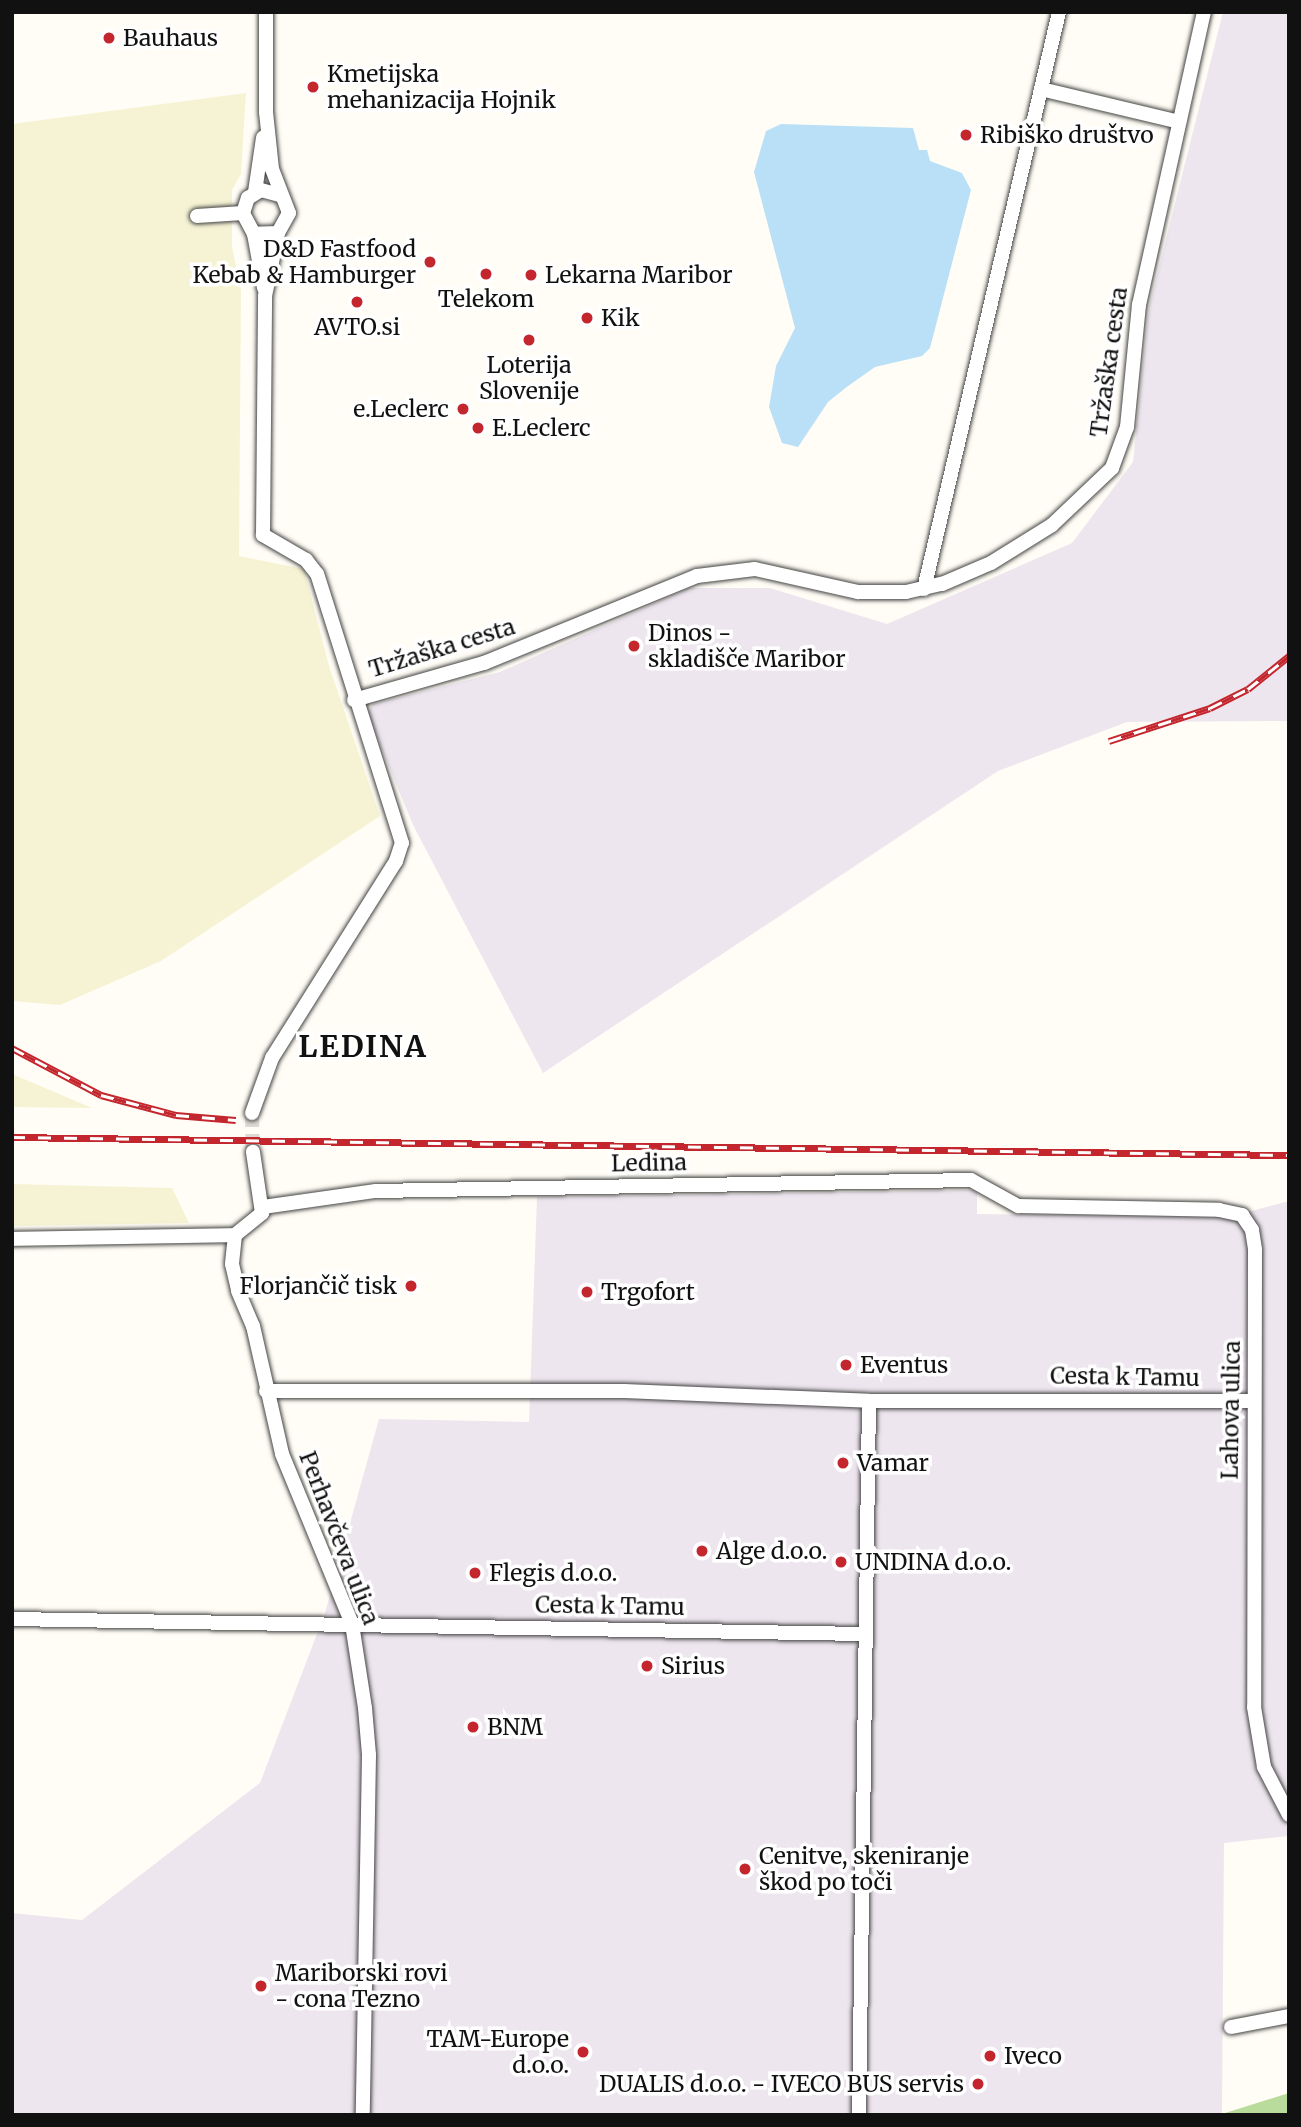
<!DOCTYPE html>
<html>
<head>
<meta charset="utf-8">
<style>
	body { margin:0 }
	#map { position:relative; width:1301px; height:2127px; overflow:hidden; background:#fffdf5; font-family:Merriweather,serif }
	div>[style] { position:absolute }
	.industrial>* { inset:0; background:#eee6ef }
	.farmland>* { inset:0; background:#f6f3d4 }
	.forest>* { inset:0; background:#b9dc9c }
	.water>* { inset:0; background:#b9e0f7 }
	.minor-tunnel>* { height:14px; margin-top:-7px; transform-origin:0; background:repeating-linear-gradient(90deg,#dbdad3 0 14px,transparent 0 21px) }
	.roads { filter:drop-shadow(0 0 2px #444) drop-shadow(0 0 2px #444) }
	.minor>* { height:14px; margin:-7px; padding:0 7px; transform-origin:7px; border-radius:7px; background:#fff }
	.rail>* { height:7px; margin-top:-3.5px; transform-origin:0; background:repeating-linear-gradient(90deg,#fff 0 13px,#c4262e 0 26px); box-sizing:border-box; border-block:2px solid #c4262e }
	.dots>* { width:19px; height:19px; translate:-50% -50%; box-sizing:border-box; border:4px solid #fff; border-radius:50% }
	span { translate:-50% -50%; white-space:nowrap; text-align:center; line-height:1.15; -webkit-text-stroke:7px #fff; paint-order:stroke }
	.poi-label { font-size:23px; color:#111 }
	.left { translate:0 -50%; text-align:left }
	.right { translate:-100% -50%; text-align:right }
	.street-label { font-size:23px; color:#111 }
	.district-label { font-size:30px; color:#111; font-weight:700; letter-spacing:2px }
	.frame { position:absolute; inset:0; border:14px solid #111; pointer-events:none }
</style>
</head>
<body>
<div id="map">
	<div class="industrial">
		<div style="clip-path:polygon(1223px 12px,1289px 12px,1289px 721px,1127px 722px,998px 771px,543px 1073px,413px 825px,367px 713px,373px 704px,500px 672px,689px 588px,770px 588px,887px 624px,1072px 543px,1133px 462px,1149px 307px)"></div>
		<div style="clip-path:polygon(977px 1190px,977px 1214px,1229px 1217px,1289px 1201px,1289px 1836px,1224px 1843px,1222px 2115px,12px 2115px,12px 1913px,82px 1920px,260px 1783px,325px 1613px,379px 1419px,529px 1422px,537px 1197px)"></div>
	</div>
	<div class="farmland">
		<div style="clip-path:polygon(246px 93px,241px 174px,232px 190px,232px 247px,241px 291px,239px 556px,304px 569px,329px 666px,380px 816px,161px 961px,60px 1005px,12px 1001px,12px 124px)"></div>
		<div style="clip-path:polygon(12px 1074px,92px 1108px,12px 1107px)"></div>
		<div style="clip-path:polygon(12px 1184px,172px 1188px,189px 1223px,12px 1226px)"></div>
	</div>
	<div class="forest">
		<div style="clip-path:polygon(1289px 2093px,1289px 2115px,1222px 2115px,1222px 2114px)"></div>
	</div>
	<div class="water">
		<div style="clip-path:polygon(781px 124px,913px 128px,919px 150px,927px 150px,930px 161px,962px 173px,971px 190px,930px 348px,922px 356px,875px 367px,848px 386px,828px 402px,798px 447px,782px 443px,769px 407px,776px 366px,795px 328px,754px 172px,766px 131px)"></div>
	</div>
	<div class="minor-tunnel">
		<div style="left:252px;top:1113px;width:39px;rotate:89deg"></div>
	</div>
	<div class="roads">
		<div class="minor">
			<div style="left:266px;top:12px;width:100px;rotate:90deg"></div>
			<div style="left:266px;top:112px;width:57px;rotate:84deg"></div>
			<div style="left:272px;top:169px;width:47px;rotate:68.9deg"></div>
			<div style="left:289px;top:213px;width:23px;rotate:119deg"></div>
			<div style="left:278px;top:233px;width:24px;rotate:178deg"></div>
			<div style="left:254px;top:234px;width:24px;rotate:-118deg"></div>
			<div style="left:243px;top:213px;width:16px;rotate:-72deg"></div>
			<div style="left:248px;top:198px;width:15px;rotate:-32deg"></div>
			<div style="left:261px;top:190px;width:20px;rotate:15deg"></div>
			<div style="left:1041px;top:89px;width:142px;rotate:13.4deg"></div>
			<div style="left:255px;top:192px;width:55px;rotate:-81.6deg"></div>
			<div style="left:197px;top:216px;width:46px;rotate:-3.7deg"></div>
			<div style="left:254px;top:234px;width:55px;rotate:79.5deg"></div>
			<div style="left:924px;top:589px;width:593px;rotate:-76.83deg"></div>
			<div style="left:354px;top:700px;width:135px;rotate:-15.9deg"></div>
			<div style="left:484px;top:663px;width:230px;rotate:-22.2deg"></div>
			<div style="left:697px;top:576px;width:58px;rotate:-6.9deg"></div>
			<div style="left:755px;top:569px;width:106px;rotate:12.6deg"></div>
			<div style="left:858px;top:592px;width:48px"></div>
			<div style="left:906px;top:592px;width:37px;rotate:-13deg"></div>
			<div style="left:942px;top:584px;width:53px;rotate:-23.2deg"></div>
			<div style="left:991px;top:563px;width:72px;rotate:-31.9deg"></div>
			<div style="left:1052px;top:525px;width:83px;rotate:-43.5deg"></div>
			<div style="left:1112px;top:468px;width:44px;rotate:-69.9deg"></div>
			<div style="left:1127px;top:427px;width:123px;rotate:-84.4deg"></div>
			<div style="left:1139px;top:305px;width:300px;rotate:-77.5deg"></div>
			<div style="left:252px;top:1113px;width:59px;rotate:-70deg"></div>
			<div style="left:272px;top:1058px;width:233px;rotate:-57.8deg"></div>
			<div style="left:396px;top:861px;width:19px;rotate:-72deg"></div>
			<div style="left:402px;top:843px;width:282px;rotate:-107.5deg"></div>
			<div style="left:317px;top:574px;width:18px;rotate:-128deg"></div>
			<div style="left:306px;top:560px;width:50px;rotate:-149.8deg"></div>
			<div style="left:263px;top:535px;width:239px;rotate:-89.5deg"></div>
			<div style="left:265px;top:296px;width:64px;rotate:-78.3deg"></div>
			<div style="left:263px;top:1207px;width:114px;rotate:-8.1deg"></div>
			<div style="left:376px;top:1191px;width:595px;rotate:-1.06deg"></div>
			<div style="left:971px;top:1180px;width:54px;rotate:29deg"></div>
			<div style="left:1018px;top:1206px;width:201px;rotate:1.1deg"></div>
			<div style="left:1219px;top:1210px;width:24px;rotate:12deg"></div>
			<div style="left:1242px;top:1215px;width:18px;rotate:56deg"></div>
			<div style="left:1252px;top:1230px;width:20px;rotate:81deg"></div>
			<div style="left:1255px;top:1250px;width:457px;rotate:90.1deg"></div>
			<div style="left:1254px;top:1707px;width:61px;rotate:80.5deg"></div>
			<div style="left:1264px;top:1767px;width:54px;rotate:62.5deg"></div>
			<div style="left:235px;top:1235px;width:29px;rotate:96deg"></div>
			<div style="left:232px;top:1264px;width:28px;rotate:77deg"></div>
			<div style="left:238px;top:1291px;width:38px;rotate:67deg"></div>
			<div style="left:253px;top:1326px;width:131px;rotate:77.2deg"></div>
			<div style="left:282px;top:1454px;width:184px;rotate:67.6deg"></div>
			<div style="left:352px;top:1624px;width:85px;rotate:81.2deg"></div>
			<div style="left:365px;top:1708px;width:47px;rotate:85.1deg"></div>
			<div style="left:369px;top:1755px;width:360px;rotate:91deg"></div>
			<div style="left:235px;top:1235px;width:35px;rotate:-39deg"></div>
			<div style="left:262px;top:1213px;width:62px;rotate:-98.4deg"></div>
			<div style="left:12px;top:1239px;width:223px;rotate:-1deg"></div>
			<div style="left:266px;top:1391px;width:358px"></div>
			<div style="left:624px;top:1391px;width:245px;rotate:2.3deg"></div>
			<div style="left:869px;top:1401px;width:385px"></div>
			<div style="left:12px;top:1619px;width:854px;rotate:1.01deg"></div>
			<div style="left:1231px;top:2027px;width:59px;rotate:-10.7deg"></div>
			<div style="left:859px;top:2115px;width:714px;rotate:-89.2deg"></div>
		</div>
	</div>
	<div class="rail">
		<div style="left:1109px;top:741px;width:106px;rotate:-18.1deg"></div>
		<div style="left:1210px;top:708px;width:42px;rotate:-26.6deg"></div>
		<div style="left:1248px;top:689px;width:53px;rotate:-38.8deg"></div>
		<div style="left:12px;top:1048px;width:101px;rotate:27.8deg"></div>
		<div style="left:101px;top:1095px;width:78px;rotate:14.9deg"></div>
		<div style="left:176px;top:1115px;width:60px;rotate:4.8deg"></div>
		<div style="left:12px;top:1137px;width:1277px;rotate:0.81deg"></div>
	</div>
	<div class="dots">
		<div style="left:109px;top:38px;background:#c4262e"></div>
		<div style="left:313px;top:87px;background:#c4262e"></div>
		<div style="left:966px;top:135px;background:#c4262e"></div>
		<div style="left:430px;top:262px;background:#c4262e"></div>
		<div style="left:486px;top:274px;background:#c4262e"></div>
		<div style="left:531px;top:275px;background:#c4262e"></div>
		<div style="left:357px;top:302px;background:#c4262e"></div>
		<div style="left:587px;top:318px;background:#c4262e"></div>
		<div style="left:529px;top:340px;background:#c4262e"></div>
		<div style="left:463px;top:409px;background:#c4262e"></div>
		<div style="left:478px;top:428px;background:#c4262e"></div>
		<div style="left:634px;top:646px;background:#c4262e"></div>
		<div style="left:411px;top:1286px;background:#c4262e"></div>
		<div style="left:587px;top:1292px;background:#c4262e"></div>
		<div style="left:846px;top:1365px;background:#c4262e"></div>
		<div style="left:843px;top:1463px;background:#c4262e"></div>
		<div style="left:702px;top:1551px;background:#c4262e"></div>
		<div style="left:841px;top:1562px;background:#c4262e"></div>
		<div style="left:475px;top:1573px;background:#c4262e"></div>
		<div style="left:647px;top:1666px;background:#c4262e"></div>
		<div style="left:473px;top:1727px;background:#c4262e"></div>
		<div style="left:745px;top:1869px;background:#c4262e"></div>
		<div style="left:261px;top:1986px;background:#c4262e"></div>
		<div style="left:583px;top:2052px;background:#c4262e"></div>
		<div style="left:990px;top:2056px;background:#c4262e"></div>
		<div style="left:978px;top:2084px;background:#c4262e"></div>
	</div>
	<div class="poi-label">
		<span class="left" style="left:123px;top:38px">Bauhaus</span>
		<span class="left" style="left:327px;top:87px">Kmetijska<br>mehanizacija Hojnik</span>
		<span class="left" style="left:980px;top:135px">Ribiško društvo</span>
		<span class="right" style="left:416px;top:262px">D&amp;D Fastfood<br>Kebab &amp; Hamburger</span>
		<span class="left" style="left:545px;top:275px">Lekarna Maribor</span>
		<span style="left:486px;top:299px">Telekom</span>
		<span class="left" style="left:601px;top:318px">Kik</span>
		<span style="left:357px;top:327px">AVTO.si</span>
		<span style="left:529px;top:378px">Loterija<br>Slovenije</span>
		<span class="right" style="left:449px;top:409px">e.Leclerc</span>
		<span class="left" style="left:492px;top:428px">E.Leclerc</span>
		<span class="left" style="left:648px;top:646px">Dinos -<br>skladišče Maribor</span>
		<span class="right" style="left:397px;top:1286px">Florjančič tisk</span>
		<span class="left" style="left:601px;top:1292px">Trgofort</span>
		<span class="left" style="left:860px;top:1365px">Eventus</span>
		<span class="left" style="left:857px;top:1463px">Vamar</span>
		<span class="left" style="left:716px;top:1551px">Alge d.o.o.</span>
		<span class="left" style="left:855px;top:1562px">UNDINA d.o.o.</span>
		<span class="left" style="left:489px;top:1573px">Flegis d.o.o.</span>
		<span class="left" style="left:661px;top:1666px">Sirius</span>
		<span class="left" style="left:487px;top:1727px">BNM</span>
		<span class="left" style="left:759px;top:1869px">Cenitve, skeniranje<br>škod po toči</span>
		<span class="left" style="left:275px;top:1986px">Mariborski rovi<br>- cona Tezno</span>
		<span class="right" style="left:569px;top:2052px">TAM-Europe<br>d.o.o.</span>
		<span class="left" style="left:1004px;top:2056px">Iveco</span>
		<span class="right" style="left:964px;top:2084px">DUALIS d.o.o. - IVECO BUS servis</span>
	</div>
	<div class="street-label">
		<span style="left:1109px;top:362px;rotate:-82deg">Tržaška cesta</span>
		<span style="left:442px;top:648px;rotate:-17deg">Tržaška cesta</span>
		<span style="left:649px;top:1163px;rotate:-1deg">Ledina</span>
		<span style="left:1125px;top:1377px;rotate:1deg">Cesta k Tamu</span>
		<span style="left:1231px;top:1410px;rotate:-89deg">Lahova ulica</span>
		<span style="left:339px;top:1538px;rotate:69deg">Perhavčeva ulica</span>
		<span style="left:610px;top:1606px;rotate:1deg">Cesta k Tamu</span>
	</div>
	<div class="district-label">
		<span style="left:363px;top:1046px">LEDINA</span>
	</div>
	<div class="frame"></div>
</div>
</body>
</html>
